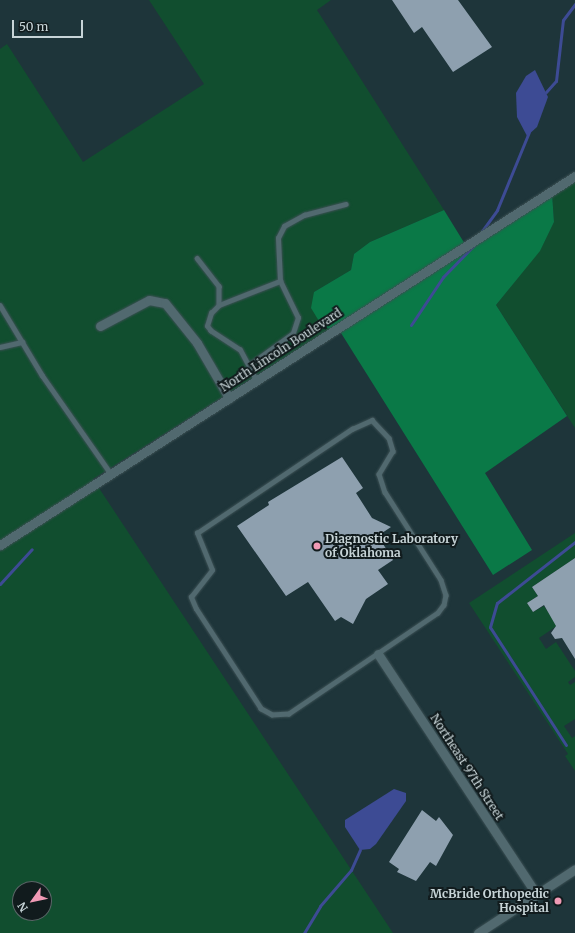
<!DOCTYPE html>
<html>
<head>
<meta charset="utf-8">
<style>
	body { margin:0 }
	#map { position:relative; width:575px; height:933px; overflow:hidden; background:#1e353a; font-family:Merriweather,serif }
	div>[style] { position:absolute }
	.green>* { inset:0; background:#114e2f }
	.forest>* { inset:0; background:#0a7947 }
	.water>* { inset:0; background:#3d4b94 }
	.stream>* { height:3px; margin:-1.5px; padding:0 1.5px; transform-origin:1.5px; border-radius:1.5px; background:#3d4b94 }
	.building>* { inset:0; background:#8ea0af }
	.roads { filter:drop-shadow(0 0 1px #3c5054) drop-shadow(0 0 1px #3c5054) }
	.lane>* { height:4.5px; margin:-2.25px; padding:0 2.25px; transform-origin:2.25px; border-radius:2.25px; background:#51696f }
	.street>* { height:9px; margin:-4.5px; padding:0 4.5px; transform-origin:4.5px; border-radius:4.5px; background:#51696f }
	.dots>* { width:11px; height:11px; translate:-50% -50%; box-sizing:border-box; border:2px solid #111b1d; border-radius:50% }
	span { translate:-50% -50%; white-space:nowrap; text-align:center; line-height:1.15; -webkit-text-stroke:4px #111b1d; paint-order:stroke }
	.street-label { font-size:12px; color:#c7d4d7 }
	.poi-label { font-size:12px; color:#c7d4d7; font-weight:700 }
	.left { translate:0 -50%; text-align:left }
	.right { translate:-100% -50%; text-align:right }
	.north { position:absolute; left:12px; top:881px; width:40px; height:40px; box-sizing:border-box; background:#111b1d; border:1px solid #5a6567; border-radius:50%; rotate:237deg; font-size:11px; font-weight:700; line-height:16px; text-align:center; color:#c7d4d7 }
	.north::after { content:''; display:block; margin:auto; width:14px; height:18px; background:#f09ab5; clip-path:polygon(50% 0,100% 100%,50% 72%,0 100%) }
	.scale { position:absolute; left:12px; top:20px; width:71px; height:18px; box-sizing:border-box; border:2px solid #c7d4d7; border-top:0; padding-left:5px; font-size:12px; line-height:14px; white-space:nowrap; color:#c7d4d7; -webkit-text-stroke:3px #111b1d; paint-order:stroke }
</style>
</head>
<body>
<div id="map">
	<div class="green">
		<div style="clip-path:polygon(evenodd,149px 0,331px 0,317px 10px,444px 210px,370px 242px,354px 254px,351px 270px,314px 292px,330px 329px,93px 479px,393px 933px,0 933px,0 49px,7px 44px,83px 162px,204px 84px,149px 0,20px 889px,44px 889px,44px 913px,20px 913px,20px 889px)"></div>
		<div style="clip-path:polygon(575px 179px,575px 428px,496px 305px,540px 250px,554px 222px,552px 193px)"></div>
		<div style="clip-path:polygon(575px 533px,575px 558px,532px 587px,538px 596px,527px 603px,533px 612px,544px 606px,550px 615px,564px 621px,539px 638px,546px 649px,556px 642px,575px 671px,575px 677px,568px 682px,570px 685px,575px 682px,575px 719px,564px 726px,572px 738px,575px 736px,575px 771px,565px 756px,568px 754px,469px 603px)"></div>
	</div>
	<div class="forest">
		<div style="clip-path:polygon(552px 193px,554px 222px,540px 251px,496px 305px,567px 416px,485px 473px,532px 550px,493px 575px,341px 333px,322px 326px,311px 308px,314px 292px,351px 270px,354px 254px,370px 242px,444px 210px,468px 249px)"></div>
	</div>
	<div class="water">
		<div style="clip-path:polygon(535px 70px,548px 97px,537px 127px,527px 136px,517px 117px,516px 93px,526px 76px)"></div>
		<div style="clip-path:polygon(394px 789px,406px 793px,406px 801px,376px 844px,370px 849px,360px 850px,345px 827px,345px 820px)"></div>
	</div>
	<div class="stream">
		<div style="left:546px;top:92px;width:15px;rotate:-48deg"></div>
		<div style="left:556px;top:81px;width:61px;rotate:-83.5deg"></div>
		<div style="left:563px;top:20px;width:20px;rotate:-53deg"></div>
		<div style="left:482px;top:231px;width:26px;rotate:-54deg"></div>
		<div style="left:497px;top:210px;width:84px;rotate:-67.7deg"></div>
		<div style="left:411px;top:325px;width:58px;rotate:-56.3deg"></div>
		<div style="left:443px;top:277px;width:45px;rotate:-45.9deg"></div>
		<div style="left:0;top:584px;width:47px;rotate:-47.6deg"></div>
		<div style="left:566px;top:745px;width:140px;rotate:-122.8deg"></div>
		<div style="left:490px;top:627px;width:25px;rotate:-74deg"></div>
		<div style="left:497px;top:603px;width:99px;rotate:-38deg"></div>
		<div style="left:304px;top:933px;width:31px;rotate:-59deg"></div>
		<div style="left:320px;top:906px;width:48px;rotate:-49.3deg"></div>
		<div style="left:351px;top:870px;width:22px;rotate:-66deg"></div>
	</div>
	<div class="building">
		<div style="clip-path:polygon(392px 0,458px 0,492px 47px,453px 72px,422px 27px,414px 33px)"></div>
		<div style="clip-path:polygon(342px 457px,363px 488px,356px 493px,372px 518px,391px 527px,382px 533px,384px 536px,380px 539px,393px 560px,378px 570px,388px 584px,366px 599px,353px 624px,341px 617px,335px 621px,308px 582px,286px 596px,237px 526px,269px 505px,268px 502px)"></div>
		<div style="clip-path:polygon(575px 558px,575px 659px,562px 638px,555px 639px,551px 633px,556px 626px,544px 605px,533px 612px,527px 603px,538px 596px,532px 587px)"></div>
		<div style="clip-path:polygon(422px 810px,436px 821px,439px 817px,453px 835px,436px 866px,430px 862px,416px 881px,397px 872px,399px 869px,389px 862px)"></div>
	</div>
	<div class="roads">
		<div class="lane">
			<div style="left:197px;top:258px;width:36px;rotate:52deg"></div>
			<div style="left:219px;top:286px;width:19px;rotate:90deg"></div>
			<div style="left:0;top:305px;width:82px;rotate:59deg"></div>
			<div style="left:42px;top:375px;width:121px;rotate:55.1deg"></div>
			<div style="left:0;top:347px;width:23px;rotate:-13deg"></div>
			<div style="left:249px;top:365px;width:54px;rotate:-36deg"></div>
			<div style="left:293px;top:333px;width:16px;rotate:-72deg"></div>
			<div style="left:298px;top:318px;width:41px;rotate:-115.9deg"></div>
			<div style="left:256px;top:380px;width:34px;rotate:-118deg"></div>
			<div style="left:240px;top:350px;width:35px;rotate:-147deg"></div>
			<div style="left:211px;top:331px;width:6px;rotate:-129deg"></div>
			<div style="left:207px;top:326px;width:14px;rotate:-73deg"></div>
			<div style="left:211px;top:313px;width:11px;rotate:-45deg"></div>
			<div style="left:219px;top:305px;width:66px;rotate:-21.5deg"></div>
			<div style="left:280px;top:281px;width:43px;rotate:-92.7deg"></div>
			<div style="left:278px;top:238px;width:13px;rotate:-63deg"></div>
			<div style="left:284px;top:226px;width:23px;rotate:-29deg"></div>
			<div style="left:304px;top:215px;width:43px;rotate:-14.7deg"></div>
			<div style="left:372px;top:420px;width:25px;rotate:47deg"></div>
			<div style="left:389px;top:438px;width:14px;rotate:73deg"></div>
			<div style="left:393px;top:451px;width:27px;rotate:121deg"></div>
			<div style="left:379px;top:474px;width:19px;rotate:72deg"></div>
			<div style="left:385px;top:492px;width:104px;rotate:57.5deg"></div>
			<div style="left:441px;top:580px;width:16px;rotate:72deg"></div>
			<div style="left:446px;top:595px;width:10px;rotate:101deg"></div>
			<div style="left:444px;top:605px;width:10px;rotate:127deg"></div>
			<div style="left:438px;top:613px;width:180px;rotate:145.9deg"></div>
			<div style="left:289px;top:714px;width:17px;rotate:177deg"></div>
			<div style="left:272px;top:715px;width:13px;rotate:-151deg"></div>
			<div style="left:261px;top:709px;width:119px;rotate:-123deg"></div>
			<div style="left:196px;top:609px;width:13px;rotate:-113deg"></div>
			<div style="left:191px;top:597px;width:34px;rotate:-52deg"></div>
			<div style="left:212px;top:570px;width:40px;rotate:-112deg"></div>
			<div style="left:197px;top:533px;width:187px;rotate:-33.9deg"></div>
			<div style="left:352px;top:429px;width:22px;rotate:-24deg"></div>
		</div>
		<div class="street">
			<div style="left:100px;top:326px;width:55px;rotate:-28deg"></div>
			<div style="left:149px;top:300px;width:16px;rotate:11deg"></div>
			<div style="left:165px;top:303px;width:51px;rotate:51.3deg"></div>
			<div style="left:197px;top:343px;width:64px;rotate:59.8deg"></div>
			<div style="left:0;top:545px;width:683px;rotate:-32.69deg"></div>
			<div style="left:378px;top:654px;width:287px;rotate:56.6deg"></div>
			<div style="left:478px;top:933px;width:116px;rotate:-33.4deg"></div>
		</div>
	</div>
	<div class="dots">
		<div style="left:317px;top:546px;background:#f09ab5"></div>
		<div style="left:558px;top:901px;background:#f09ab5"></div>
	</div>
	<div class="street-label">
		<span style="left:281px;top:350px;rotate:-33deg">North Lincoln Boulevard</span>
		<span style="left:467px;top:767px;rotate:57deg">Northeast 97th Street</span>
	</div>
	<div class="poi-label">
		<span class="left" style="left:325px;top:546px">Diagnostic Laboratory<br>of Oklahoma</span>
		<span class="right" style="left:549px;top:901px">McBride Orthopedic<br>Hospital</span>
	</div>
	<div class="north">N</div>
	<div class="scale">50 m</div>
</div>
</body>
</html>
